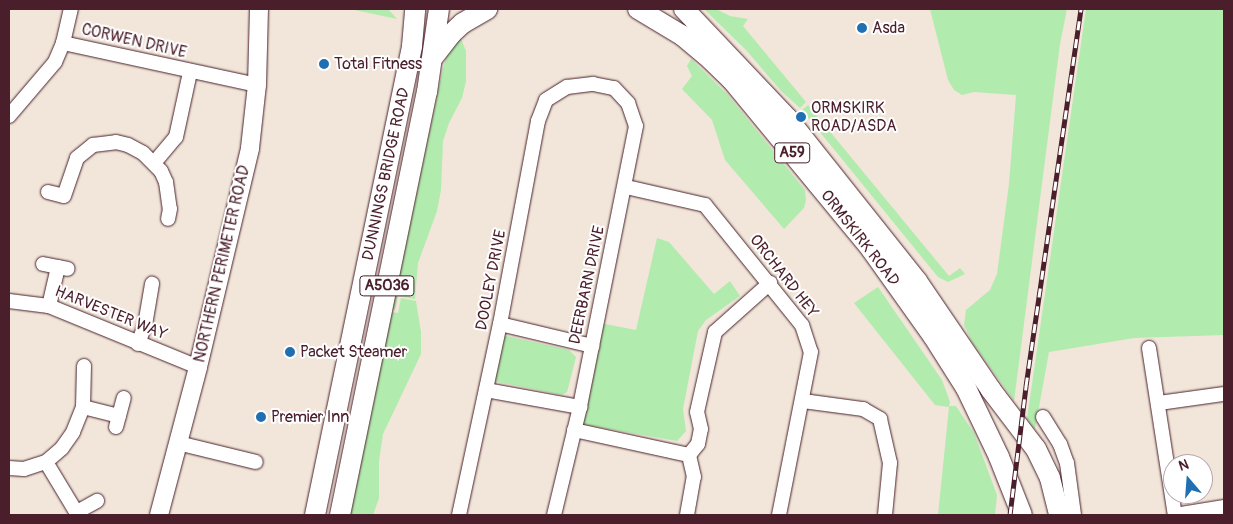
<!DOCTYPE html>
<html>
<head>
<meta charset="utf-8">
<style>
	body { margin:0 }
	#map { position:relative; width:1233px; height:524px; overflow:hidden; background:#f1e6d9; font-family:Pangolin,sans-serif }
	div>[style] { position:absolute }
	.green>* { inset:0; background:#b2ebae }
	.roads { filter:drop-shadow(0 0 1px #4a1f2b) drop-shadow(0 0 1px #4a1f2b) }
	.minor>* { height:14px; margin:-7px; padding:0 7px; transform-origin:7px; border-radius:7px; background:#fff }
	.major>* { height:18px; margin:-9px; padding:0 9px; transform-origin:9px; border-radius:9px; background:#fff }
	.highway>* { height:20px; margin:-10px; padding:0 10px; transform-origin:10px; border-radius:10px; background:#fff }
	.rail>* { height:5px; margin-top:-2.5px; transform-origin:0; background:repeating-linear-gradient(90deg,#fff 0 9px,#4a1f2b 0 18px); box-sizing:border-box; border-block:1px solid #4a1f2b }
	.dots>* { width:14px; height:14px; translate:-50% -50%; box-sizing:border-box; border:2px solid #fff; border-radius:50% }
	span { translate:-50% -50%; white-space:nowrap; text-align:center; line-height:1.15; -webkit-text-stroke:4px #fff; paint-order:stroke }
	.shield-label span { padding:1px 4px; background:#fff; border:1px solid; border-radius:4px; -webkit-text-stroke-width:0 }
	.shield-label { font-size:15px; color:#4a1f2b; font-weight:700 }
	.poi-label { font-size:16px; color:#4a1f2b }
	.left { translate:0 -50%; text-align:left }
	.street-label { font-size:16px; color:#4a1f2b }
	.frame { position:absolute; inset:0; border:10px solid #4a1f2b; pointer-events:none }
	.north { position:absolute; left:1163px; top:454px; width:50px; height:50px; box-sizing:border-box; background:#fff; border:1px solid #b7a5aa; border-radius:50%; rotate:342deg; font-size:14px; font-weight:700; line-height:20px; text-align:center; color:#4a1f2b }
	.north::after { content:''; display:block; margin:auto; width:18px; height:22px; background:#1f6fb2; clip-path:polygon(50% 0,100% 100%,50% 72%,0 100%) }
</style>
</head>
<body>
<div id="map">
	<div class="green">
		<div style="clip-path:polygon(350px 9px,388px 9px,397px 19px)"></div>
		<div style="clip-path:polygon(704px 9px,716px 9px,730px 16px,748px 19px,743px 26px,806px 102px,800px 108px,781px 91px,747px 51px)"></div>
		<div style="clip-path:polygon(930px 9px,1067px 9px,1060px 44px,1014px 401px,972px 342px,964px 325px,966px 310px,990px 290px,997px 274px,1009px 184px,1016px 95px,974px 92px,962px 95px,954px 90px,948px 80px)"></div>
		<div style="clip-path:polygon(1086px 9px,1224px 9px,1224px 335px,1134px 338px,1049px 352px,1035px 429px,1027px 419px)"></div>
		<div style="clip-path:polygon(461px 39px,466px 51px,466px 81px,462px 98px,449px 123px,443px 141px,441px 190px,437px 211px,418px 263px,415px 299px,398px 296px,395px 310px,392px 309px,443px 68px,449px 50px)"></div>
		<div style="clip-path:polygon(691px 59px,727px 94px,805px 190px,806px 200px,804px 208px,784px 229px,725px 160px,712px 120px,682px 89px,692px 76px,687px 66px)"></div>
		<div style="clip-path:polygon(808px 105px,949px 276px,960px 268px,965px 274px,948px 282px,938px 277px,802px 110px)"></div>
		<div style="clip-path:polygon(657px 238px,669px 242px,714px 294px,730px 281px,740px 296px,706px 320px,698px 331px,683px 409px,686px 431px,677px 441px,580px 424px,600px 323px,636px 330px)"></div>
		<div style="clip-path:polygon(878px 287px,942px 380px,950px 402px,949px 406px,956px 406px,974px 433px,997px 495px,995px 515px,938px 515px,949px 407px,935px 405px,854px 303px)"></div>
		<div style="clip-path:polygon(401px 298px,416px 301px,421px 332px,421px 354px,383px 434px,379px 461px,379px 498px,373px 515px,349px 515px,391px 312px,398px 313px)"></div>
		<div style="clip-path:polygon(502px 335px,569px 350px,576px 357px,567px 392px,562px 395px,493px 381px)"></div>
	</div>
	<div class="roads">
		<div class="minor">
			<div style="left:63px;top:43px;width:35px;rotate:-77deg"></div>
			<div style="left:9px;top:116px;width:71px;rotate:-49.6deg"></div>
			<div style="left:55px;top:62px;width:21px;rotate:-67deg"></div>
			<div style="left:63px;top:43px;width:198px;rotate:12.2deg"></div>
			<div style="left:154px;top:163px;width:34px;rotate:-50deg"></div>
			<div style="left:176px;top:137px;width:66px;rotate:-77.8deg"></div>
			<div style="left:626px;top:187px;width:81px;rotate:12.8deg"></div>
			<div style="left:705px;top:205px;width:154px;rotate:51.1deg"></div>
			<div style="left:802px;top:325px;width:28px;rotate:72deg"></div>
			<div style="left:811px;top:352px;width:166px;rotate:101.1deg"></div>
			<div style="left:48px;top:192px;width:16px;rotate:14deg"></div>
			<div style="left:64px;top:196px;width:40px;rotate:-71.1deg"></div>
			<div style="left:77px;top:158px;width:21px;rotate:-39deg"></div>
			<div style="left:93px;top:145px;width:23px;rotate:-7deg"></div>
			<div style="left:116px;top:142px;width:12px;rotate:14deg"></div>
			<div style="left:128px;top:145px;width:17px;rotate:28deg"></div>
			<div style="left:143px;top:153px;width:25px;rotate:45deg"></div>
			<div style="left:161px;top:171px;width:12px;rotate:66deg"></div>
			<div style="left:166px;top:182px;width:27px;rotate:82deg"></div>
			<div style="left:170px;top:209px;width:10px;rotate:101deg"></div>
			<div style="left:43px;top:264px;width:25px;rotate:11deg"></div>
			<div style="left:9px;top:301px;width:40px;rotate:7.1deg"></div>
			<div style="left:49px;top:306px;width:161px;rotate:22.3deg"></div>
			<div style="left:49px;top:306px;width:40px;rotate:-77deg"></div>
			<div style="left:500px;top:324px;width:95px;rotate:13.4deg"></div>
			<div style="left:138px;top:344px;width:20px;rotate:-70deg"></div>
			<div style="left:145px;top:325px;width:42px;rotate:-80.3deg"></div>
			<div style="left:1149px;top:348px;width:169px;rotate:81.2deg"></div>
			<div style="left:486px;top:390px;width:96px;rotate:10.3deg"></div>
			<div style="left:803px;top:401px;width:61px;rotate:7.6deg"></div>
			<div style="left:863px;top:409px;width:20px;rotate:30deg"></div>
			<div style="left:880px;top:419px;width:45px;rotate:77.2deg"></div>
			<div style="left:890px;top:463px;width:52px;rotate:95.5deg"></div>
			<div style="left:1159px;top:403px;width:66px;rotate:-7.9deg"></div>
			<div style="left:83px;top:407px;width:37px;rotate:14deg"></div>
			<div style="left:1043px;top:417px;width:32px;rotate:58deg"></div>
			<div style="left:1060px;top:444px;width:20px;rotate:70deg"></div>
			<div style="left:1067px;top:463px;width:52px;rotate:82.3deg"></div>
			<div style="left:116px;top:427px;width:30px;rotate:-75deg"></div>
			<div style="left:574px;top:430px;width:118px;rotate:12.3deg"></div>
			<div style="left:689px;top:455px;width:14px;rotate:-51deg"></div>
			<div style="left:698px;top:444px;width:15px;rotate:-79deg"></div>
			<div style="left:701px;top:429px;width:17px;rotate:-103deg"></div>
			<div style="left:697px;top:412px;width:82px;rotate:-77.3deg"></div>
			<div style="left:715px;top:332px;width:74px;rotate:-41.7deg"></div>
			<div style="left:178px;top:443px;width:80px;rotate:13.7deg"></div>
			<div style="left:46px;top:462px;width:62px;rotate:58.9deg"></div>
			<div style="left:9px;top:468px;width:15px;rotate:4deg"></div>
			<div style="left:24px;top:469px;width:23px;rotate:-18deg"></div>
			<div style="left:46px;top:462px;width:21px;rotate:-41deg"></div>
			<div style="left:62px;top:448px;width:19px;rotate:-55deg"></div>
			<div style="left:73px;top:432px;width:27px;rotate:-68deg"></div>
			<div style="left:83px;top:407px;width:41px;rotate:-88.6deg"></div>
			<div style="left:77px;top:512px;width:23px;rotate:-29deg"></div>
			<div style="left:459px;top:515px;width:195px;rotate:-77.9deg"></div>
			<div style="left:500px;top:324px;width:207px;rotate:-79.4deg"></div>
			<div style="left:538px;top:121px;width:22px;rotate:-69deg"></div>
			<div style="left:546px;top:100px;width:25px;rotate:-32deg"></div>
			<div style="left:567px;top:87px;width:26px;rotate:-7deg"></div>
			<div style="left:593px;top:84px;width:21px;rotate:11deg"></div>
			<div style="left:614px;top:88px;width:21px;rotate:47deg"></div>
			<div style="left:628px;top:103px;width:24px;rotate:71deg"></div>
			<div style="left:636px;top:126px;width:287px;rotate:101.3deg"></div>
			<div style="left:580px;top:407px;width:111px;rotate:103.5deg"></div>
			<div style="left:687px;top:515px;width:39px;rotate:-80deg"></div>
			<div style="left:694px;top:477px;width:23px;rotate:-103deg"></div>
			<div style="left:1175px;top:515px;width:50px;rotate:-9.3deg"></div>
		</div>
		<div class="major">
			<div style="left:159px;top:515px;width:153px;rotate:-75.2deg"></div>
			<div style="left:198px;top:367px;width:225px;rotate:-76.6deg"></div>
			<div style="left:250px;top:148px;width:63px;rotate:-83.7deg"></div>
			<div style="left:257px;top:85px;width:76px;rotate:-88.5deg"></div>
		</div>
		<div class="highway">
			<div style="left:638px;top:9px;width:52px;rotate:31deg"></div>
			<div style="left:683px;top:36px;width:30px;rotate:40deg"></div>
			<div style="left:706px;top:55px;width:35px;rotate:44deg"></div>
			<div style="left:731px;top:79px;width:220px;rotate:50.5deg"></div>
			<div style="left:871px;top:249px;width:107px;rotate:54.5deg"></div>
			<div style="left:933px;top:336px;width:62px;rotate:57.6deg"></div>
			<div style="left:966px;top:388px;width:76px;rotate:64.4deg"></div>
			<div style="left:999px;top:457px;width:62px;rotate:68.4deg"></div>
			<div style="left:684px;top:9px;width:151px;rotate:46.6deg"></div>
			<div style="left:788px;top:119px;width:207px;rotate:51.5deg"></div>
			<div style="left:917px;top:281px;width:132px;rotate:55.8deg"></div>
			<div style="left:991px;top:390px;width:74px;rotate:52.7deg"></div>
			<div style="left:1036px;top:449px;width:32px;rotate:64deg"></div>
			<div style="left:1050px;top:478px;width:38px;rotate:76deg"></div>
			<div style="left:434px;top:56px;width:28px;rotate:-52deg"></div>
			<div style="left:451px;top:34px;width:16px;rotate:-43deg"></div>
			<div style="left:463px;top:23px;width:28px;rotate:-30deg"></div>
			<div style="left:315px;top:515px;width:479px;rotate:-78.3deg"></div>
			<div style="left:412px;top:46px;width:37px;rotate:-85deg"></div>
			<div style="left:340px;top:515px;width:432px;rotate:-78.4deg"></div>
			<div style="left:427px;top:92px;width:84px;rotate:-81.8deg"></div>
		</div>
	</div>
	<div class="rail">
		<div style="left:1010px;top:515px;width:130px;rotate:-82.9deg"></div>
		<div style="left:1026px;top:386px;width:381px;rotate:-81.7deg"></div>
	</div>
	<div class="dots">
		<div style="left:862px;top:28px;background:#1f6fb2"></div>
		<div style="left:324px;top:64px;background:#1f6fb2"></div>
		<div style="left:801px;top:117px;background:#1f6fb2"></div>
		<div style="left:290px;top:352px;background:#1f6fb2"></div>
		<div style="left:261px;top:417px;background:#1f6fb2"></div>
	</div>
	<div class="shield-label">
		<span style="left:792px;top:153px">A59</span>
		<span style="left:387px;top:286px">A5036</span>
	</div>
	<div class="poi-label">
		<span class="left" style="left:872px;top:28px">Asda</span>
		<span class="left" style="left:334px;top:64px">Total Fitness</span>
		<span class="left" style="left:811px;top:117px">ORMSKIRK<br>ROAD/ASDA</span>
		<span class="left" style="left:300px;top:352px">Packet Steamer</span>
		<span class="left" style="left:271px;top:417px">Premier Inn</span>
	</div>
	<div class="street-label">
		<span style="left:134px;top:41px;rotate:13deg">CORWEN DRIVE</span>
		<span style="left:386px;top:174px;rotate:-78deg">DUNNINGS BRIDGE ROAD</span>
		<span style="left:860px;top:238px;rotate:52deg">ORMSKIRK ROAD</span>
		<span style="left:222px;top:264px;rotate:-77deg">NORTHERN PERIMETER ROAD</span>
		<span style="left:784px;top:276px;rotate:52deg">ORCHARD HEY</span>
		<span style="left:491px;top:280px;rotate:-79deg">DOOLEY DRIVE</span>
		<span style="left:587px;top:285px;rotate:-78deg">DEERBARN DRIVE</span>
		<span style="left:111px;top:313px;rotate:22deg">HARVESTER WAY</span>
	</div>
	<div class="frame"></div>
	<div class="north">N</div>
</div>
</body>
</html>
